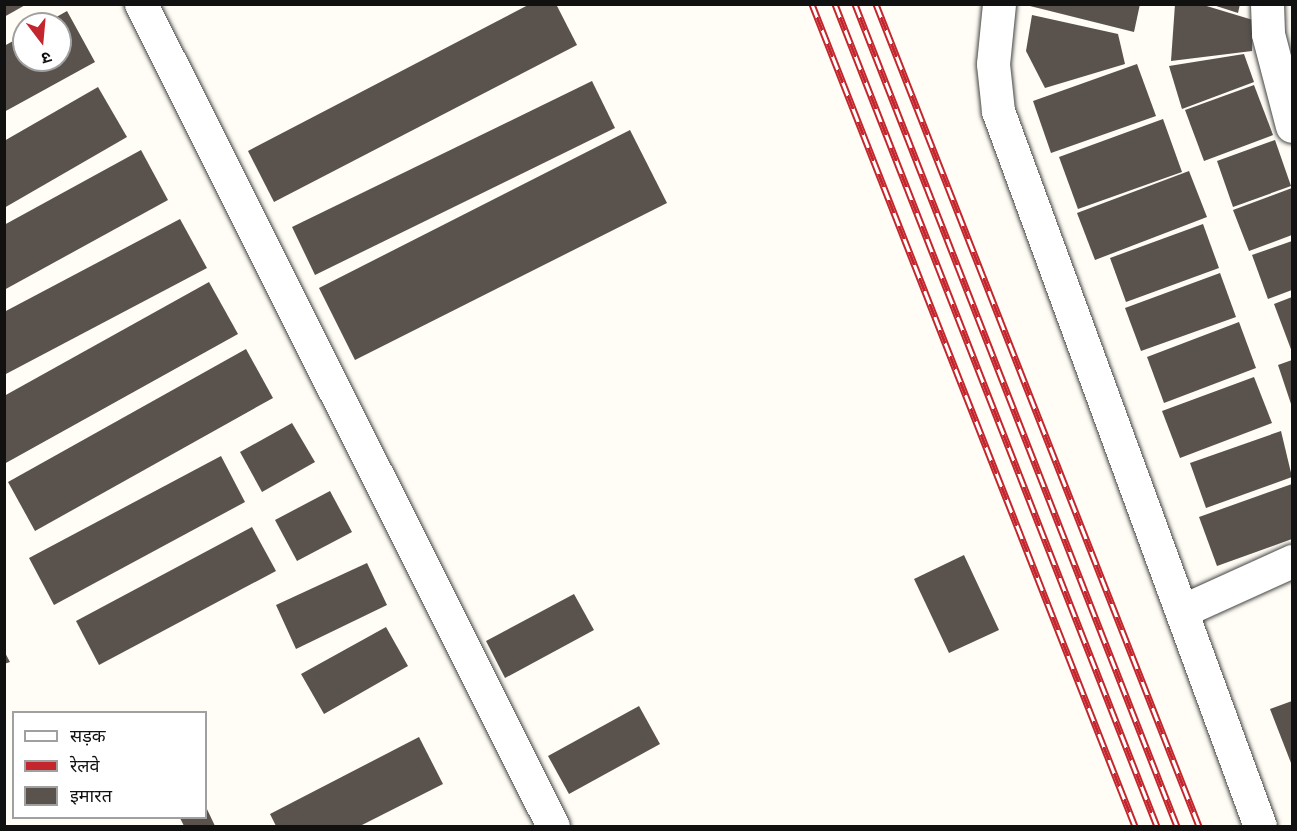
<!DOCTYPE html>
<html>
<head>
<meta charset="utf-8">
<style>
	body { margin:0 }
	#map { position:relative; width:1297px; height:831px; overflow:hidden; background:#fffdf5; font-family:Spectral,"Noto Sans Devanagari",serif }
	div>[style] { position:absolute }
	.building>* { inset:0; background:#5a524d }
	.roads { filter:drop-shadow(0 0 2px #444) drop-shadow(0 0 2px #444) }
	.street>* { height:33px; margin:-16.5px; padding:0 16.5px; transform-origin:16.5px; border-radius:16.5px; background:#fff }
	.rail>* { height:7px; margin-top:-3.5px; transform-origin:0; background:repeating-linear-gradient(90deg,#fff 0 14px,#c4262e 0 28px); box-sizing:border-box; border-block:2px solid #c4262e }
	span { translate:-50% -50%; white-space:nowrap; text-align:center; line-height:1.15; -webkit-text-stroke:6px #fff; paint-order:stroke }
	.frame { position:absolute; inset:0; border:6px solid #111; pointer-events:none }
	.legend { position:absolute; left:12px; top:711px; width:195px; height:108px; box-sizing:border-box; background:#fff; border:2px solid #a0a0a0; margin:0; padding:8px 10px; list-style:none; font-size:18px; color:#111 }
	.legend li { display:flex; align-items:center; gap:12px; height:30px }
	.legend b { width:30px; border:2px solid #a0a0a0 }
	.north { position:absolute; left:12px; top:12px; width:60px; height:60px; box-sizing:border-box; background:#fff; border:2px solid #a0a0a0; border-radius:50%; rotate:164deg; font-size:16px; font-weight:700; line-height:24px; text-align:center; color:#111 }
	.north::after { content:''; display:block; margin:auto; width:21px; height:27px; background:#c4262e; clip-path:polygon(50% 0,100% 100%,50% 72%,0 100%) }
</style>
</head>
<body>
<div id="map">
	<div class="building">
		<div style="clip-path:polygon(4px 4px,27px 4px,4px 17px)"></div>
		<div style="clip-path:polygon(530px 4px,556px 4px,577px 45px,274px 202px,248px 151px)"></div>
		<div style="clip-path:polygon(1022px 4px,1140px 4px,1134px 32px)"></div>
		<div style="clip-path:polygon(1175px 4px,1200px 4px,1253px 20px,1252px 51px,1171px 61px)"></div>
		<div style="clip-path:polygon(1210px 4px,1240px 4px,1238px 13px)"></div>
		<div style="clip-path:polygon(67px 11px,95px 62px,4px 112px,4px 46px,24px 35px,24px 60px,60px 60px,60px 24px,44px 24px)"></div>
		<div style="clip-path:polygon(1032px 15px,1118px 34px,1125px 64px,1045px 88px,1026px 51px)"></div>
		<div style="clip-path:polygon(1244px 54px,1254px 82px,1182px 109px,1169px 66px)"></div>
		<div style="clip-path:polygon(1137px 64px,1156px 116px,1051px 153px,1033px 101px)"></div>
		<div style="clip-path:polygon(592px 81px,615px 128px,315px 275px,292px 227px)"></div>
		<div style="clip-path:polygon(1254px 85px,1273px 135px,1204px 161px,1185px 110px)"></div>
		<div style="clip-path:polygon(98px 87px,127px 137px,4px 208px,4px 141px)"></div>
		<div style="clip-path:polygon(1163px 119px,1182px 172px,1078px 209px,1059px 157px)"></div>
		<div style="clip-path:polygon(630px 130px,667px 203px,355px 360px,319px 288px)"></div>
		<div style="clip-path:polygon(1275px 140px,1291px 186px,1233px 207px,1217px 161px)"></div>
		<div style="clip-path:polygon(141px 150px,168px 200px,4px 290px,4px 225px)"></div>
		<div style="clip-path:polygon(1189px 171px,1207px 217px,1095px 260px,1077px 213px)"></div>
		<div style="clip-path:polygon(1292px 188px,1292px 235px,1249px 251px,1233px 210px)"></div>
		<div style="clip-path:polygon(180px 219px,207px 268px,4px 375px,4px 312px)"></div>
		<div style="clip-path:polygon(1203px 224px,1219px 268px,1126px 302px,1110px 258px)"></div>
		<div style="clip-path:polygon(1292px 241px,1292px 290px,1268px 299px,1252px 255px)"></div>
		<div style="clip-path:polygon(1220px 273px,1236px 317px,1141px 351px,1125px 308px)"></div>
		<div style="clip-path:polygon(209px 282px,238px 334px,4px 464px,4px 396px)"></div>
		<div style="clip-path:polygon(1292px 297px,1292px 352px,1274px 304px)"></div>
		<div style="clip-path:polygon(1239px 322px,1256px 368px,1164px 403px,1147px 357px)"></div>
		<div style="clip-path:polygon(246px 349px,273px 398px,35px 531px,8px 482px)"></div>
		<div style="clip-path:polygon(1292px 360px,1292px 407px,1278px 365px)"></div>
		<div style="clip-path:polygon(1254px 377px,1272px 423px,1180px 458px,1162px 411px)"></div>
		<div style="clip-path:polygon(292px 423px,315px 462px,262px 492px,240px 452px)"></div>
		<div style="clip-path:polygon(1281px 431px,1292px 477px,1206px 508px,1190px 463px)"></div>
		<div style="clip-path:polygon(221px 456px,245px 502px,54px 605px,29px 558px)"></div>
		<div style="clip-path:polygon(1292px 484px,1292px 539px,1217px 566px,1199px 517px)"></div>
		<div style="clip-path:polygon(330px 491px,352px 532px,297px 561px,275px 520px)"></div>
		<div style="clip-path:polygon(252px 527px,276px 571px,99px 665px,76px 621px)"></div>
		<div style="clip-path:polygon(964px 555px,999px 630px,949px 653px,914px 579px)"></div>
		<div style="clip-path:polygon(367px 563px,387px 605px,296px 649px,276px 605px)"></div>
		<div style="clip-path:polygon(574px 594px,594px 630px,505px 678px,486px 641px)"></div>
		<div style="clip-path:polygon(386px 627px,408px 666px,324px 714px,301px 674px)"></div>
		<div style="clip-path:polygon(4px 651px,10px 662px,4px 664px)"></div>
		<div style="clip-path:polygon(1292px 701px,1292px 763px,1291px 763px,1270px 709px)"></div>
		<div style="clip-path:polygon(639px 706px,660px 744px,569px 794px,548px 756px)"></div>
		<div style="clip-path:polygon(419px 737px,443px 784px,360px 826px,276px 826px,270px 814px)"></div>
		<div style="clip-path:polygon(206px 807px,215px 826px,184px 826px,180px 818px,206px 818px)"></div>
	</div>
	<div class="roads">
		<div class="street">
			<div style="left:141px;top:4px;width:919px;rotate:63.38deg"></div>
			<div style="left:999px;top:4px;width:60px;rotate:95.7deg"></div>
			<div style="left:993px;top:64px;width:47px;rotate:83.9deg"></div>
			<div style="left:998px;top:111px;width:761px;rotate:69.88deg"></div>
			<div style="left:1267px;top:4px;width:30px;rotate:88deg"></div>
			<div style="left:1268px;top:34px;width:95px;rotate:75.4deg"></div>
			<div style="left:1184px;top:610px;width:119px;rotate:-24.4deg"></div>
		</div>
	</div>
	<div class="rail">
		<div style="left:812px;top:4px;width:883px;rotate:68.55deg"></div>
		<div style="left:835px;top:4px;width:883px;rotate:68.61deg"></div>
		<div style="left:855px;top:4px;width:883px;rotate:68.61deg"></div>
		<div style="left:876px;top:4px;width:883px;rotate:68.55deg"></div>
	</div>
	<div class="frame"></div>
	<ul class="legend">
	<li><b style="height:8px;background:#fff"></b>सड़क</li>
	<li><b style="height:8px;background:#c4262e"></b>रेलवे</li>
	<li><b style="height:16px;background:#5a524d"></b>इमारत</li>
	</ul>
	<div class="north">उ</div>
</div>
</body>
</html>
